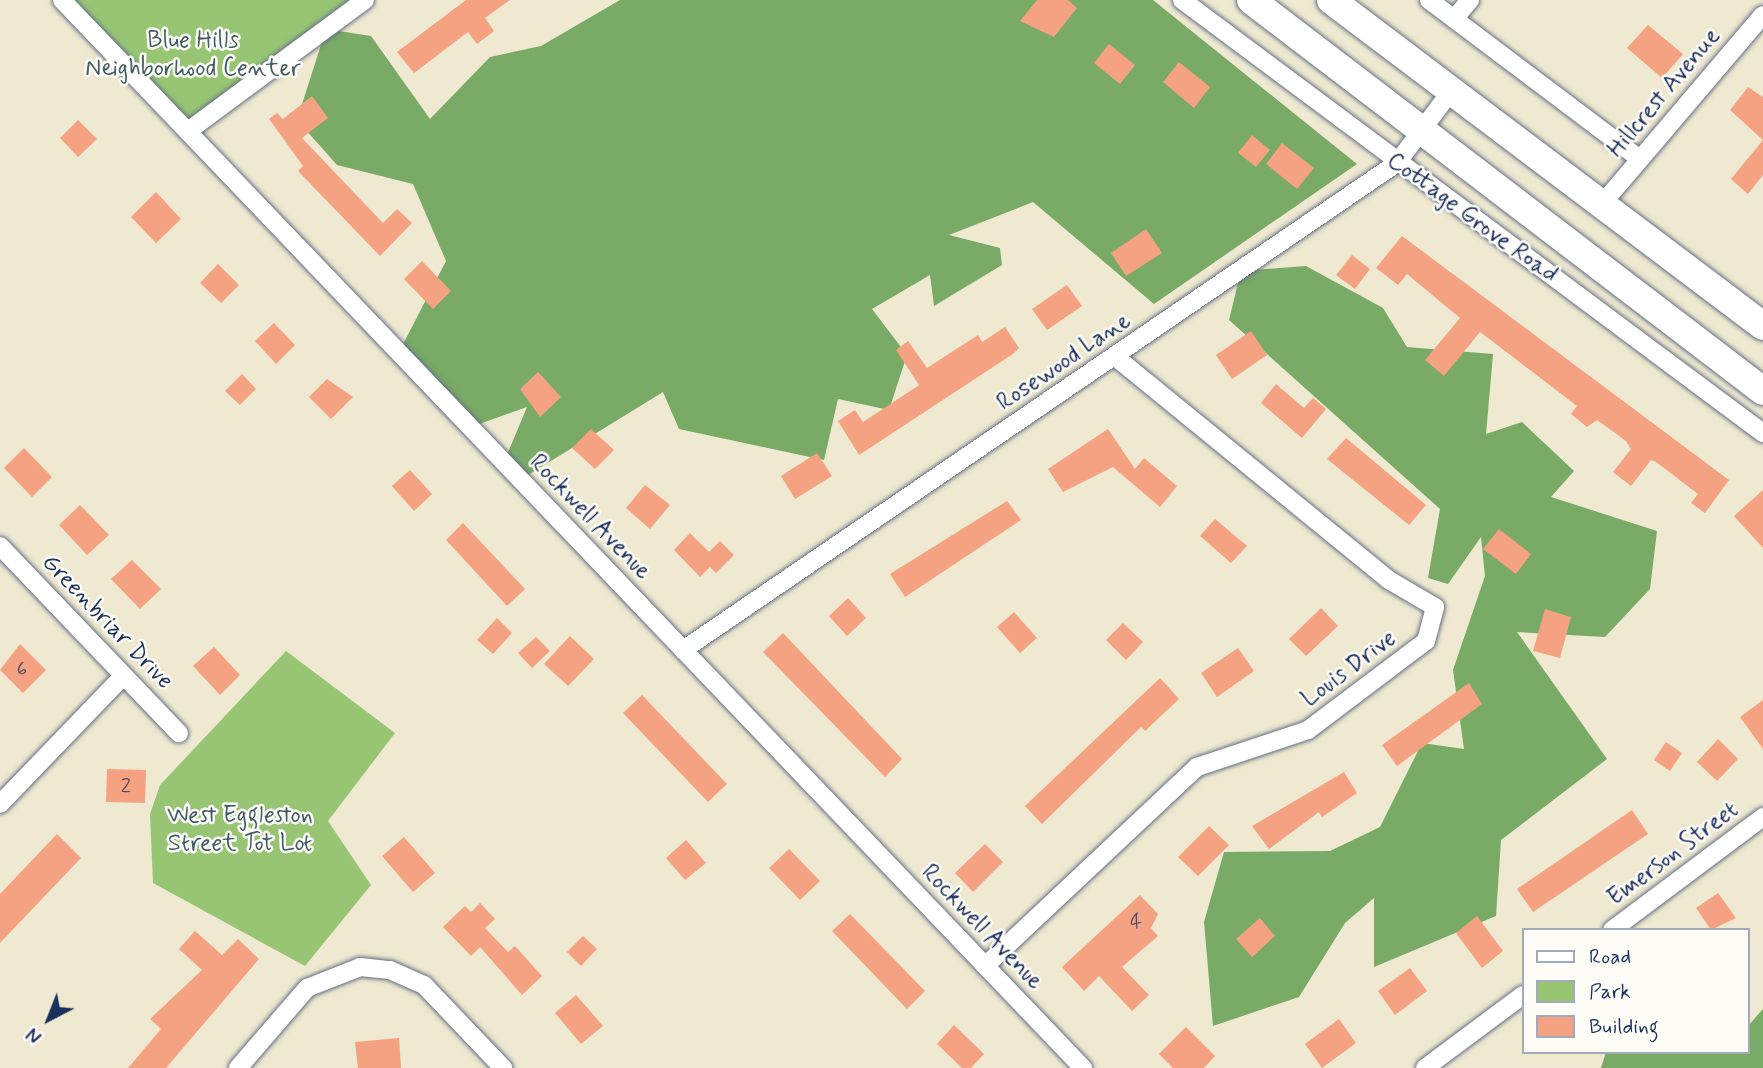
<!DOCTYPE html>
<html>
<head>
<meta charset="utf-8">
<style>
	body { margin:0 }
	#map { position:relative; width:1763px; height:1068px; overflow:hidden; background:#eee9d0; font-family:Mynerve,sans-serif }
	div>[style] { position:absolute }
	.green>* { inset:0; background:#97c574 }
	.forest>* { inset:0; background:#79aa66 }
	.building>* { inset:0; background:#f4a282 }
	.roads { filter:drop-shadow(0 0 2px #657086) drop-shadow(0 0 2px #657086) }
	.street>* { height:18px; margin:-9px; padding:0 9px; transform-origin:9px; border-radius:9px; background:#fff }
	.primary>* { height:28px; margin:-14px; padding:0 14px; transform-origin:14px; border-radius:14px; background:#fff }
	span { translate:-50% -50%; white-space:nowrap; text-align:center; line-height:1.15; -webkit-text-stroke:5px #fdfcf7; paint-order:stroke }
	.number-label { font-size:21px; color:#514c67 }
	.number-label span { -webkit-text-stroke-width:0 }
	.park-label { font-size:24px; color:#405c65 }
	.street-label { font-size:24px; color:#1b2f5e }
	.legend { position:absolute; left:1522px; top:928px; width:228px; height:126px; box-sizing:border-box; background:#fdfcf7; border:2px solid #a3aaba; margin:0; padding:9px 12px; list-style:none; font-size:21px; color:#1b2f5e }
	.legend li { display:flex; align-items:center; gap:14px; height:35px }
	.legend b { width:35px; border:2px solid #a3aaba }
	.north { position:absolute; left:14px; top:984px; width:70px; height:70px; -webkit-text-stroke:5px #fdfcf7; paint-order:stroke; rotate:222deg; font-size:19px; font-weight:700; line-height:28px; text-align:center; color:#1b2f5e }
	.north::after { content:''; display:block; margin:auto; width:24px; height:32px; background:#1b2f5e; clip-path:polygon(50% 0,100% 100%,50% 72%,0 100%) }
</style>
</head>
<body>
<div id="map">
	<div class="green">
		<div style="clip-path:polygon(62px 0,354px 0,188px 131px)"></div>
		<div style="clip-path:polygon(286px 651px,395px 733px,328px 821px,371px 885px,305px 966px,153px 883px,150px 814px,160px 785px)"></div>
	</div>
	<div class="forest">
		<div style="clip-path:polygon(620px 0,1153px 0,1357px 164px,1154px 304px,1033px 202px,949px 235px,1000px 248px,1002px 265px,934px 306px,930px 275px,872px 309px,907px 355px,889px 410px,838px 399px,824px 460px,679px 429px,663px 392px,520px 480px,504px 462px,527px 407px,471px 427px,399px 352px,446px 261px,413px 184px,337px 165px,297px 120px,326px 29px,371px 36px,430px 119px,490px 57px,541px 46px)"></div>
		<div style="clip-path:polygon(1306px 266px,1383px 308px,1407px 347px,1493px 354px,1486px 434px,1522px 422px,1574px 471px,1551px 497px,1657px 531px,1650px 589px,1605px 637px,1517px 632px,1607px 759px,1501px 840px,1496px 916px,1374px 967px,1374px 898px,1345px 923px,1299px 997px,1213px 1026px,1204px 922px,1224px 852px,1330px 851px,1380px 827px,1422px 743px,1464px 749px,1453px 670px,1485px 576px,1481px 537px,1448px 584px,1428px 578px,1440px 509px,1229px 320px,1241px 271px)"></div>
		<div style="clip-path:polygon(1763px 1009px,1763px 1068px,1601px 1068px,1606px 1052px,1747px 1052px,1747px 1027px)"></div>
	</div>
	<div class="building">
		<div style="clip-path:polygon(466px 0,510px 0,485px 18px,494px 31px,477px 44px,468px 32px,414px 73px,397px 52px)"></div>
		<div style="clip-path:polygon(1037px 0,1068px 0,1077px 8px,1054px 37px,1020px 21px)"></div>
		<div style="clip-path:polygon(1648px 25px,1683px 54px,1662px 78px,1627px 48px)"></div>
		<div style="clip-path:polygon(1109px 44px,1135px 65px,1120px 84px,1094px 63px)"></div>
		<div style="clip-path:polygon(1179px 62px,1210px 87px,1194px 108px,1163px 82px)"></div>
		<div style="clip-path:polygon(1748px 87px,1763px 97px,1763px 175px,1748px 194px,1731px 179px,1763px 140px,1730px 110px)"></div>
		<div style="clip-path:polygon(312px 96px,328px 118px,302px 138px,383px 223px,397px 209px,412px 223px,380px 256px,298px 171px,303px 166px,269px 119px,277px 113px,283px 119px)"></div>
		<div style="clip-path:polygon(78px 120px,97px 139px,78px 157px,60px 138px)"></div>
		<div style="clip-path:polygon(1252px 135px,1270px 150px,1256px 167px,1238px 153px)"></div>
		<div style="clip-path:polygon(1282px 143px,1314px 168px,1297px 189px,1266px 164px)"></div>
		<div style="clip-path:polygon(156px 192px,181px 219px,156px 243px,131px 217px)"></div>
		<div style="clip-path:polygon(1146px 229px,1162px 253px,1126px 276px,1111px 253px)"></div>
		<div style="clip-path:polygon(1402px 236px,1729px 480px,1705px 513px,1691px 503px,1698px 494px,1656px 462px,1651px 460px,1631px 486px,1613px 472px,1631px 449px,1626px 441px,1597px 420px,1587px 427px,1571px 414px,1577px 406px,1480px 332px,1444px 376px,1425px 360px,1460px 318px,1407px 274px,1398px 285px,1376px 268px)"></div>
		<div style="clip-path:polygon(1352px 255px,1370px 269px,1355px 289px,1336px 275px)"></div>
		<div style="clip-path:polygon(422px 261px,451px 291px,433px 309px,404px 279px)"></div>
		<div style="clip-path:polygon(218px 264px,239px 285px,221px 303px,200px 283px)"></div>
		<div style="clip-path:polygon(1067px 285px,1082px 306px,1047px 330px,1032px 309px)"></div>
		<div style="clip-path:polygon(274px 323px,295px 345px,276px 364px,255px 341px)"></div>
		<div style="clip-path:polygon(1005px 327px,1019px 348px,1013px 354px,859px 455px,838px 421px,855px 410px,863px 422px,919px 385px,896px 350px,908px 341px,927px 368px,978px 335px,982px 342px)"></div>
		<div style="clip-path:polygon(1251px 331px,1267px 355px,1232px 379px,1216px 355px)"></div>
		<div style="clip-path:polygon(538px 372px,561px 397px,540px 417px,520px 389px)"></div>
		<div style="clip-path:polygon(242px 374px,256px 389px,240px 405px,225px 391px)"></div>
		<div style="clip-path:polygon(327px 379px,353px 397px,331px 419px,309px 397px)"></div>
		<div style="clip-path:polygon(1276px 384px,1304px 408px,1313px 398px,1326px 409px,1302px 438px,1261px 403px)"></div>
		<div style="clip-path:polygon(591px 429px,614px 450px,595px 469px,572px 448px)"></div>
		<div style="clip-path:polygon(1108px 429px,1135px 469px,1144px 458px,1177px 486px,1160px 507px,1113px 467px,1063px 492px,1048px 469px)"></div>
		<div style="clip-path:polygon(1346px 438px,1426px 505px,1409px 525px,1327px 459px)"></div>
		<div style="clip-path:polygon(24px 448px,52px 477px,32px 497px,4px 468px)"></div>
		<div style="clip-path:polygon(817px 453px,832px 476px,795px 499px,781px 476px)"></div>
		<div style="clip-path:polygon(410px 470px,432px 494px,414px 511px,392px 486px)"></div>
		<div style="clip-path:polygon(645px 485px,670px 505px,650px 529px,626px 508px)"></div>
		<div style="clip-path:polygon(1763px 490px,1763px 548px,1734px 516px)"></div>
		<div style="clip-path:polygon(1007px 501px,1021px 520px,905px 597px,890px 574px)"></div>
		<div style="clip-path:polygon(80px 505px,109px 535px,87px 555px,59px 525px)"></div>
		<div style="clip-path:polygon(1215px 519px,1247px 546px,1231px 563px,1200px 536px)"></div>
		<div style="clip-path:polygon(463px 523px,525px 589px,507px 606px,446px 540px)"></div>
		<div style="clip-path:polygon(1499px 529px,1531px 554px,1516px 574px,1483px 549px)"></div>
		<div style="clip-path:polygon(690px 533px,709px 552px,720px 541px,734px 555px,716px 573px,710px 567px,700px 577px,674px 550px)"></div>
		<div style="clip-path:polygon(132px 560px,161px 589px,140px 609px,111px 579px)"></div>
		<div style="clip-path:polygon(848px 598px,866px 618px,847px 636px,829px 616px)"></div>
		<div style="clip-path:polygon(1321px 608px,1338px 626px,1306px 656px,1289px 639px)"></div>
		<div style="clip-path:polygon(1545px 609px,1571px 617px,1560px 658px,1533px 651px)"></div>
		<div style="clip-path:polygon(1014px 612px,1037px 638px,1020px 653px,997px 627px)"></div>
		<div style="clip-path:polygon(497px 618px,512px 633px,493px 654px,477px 640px)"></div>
		<div style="clip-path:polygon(1123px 623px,1143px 642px,1126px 660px,1106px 640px)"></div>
		<div style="clip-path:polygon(783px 633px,902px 759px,885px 777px,763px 652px)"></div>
		<div style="clip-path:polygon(570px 636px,594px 659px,568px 686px,544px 664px)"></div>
		<div style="clip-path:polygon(536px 637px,550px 651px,532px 668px,518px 653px)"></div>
		<div style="clip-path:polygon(20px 644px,46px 670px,23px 693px,0 670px)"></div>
		<div style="clip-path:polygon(214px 647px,240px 675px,220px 695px,193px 666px)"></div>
		<div style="clip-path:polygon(1238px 648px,1254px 671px,1217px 697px,1201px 673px)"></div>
		<div style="clip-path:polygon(1160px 678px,1179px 699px,1145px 731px,1141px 727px,1042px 824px,1025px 806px)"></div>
		<div style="clip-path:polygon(1469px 683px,1482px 704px,1397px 766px,1382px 745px)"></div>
		<div style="clip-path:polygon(642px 695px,727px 784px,708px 802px,623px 713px)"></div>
		<div style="clip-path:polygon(1763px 700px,1763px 749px,1740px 717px)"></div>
		<div style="clip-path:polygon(1718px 739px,1738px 759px,1717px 781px,1697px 762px)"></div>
		<div style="clip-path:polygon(1666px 742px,1682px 753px,1670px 771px,1654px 760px)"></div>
		<div style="clip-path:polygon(107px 769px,146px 770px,145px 803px,106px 802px)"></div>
		<div style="clip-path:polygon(1344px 772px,1357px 793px,1322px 817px,1319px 812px,1269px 849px,1252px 826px)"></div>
		<div style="clip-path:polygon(1632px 810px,1648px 834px,1533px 912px,1517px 889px)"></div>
		<div style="clip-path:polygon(1209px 826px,1229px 845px,1198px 876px,1178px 857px)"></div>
		<div style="clip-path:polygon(57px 834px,81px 858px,0 943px,0 894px)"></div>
		<div style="clip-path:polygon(404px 837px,435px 873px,413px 892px,382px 856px)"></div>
		<div style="clip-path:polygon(686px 840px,706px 863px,685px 880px,666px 858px)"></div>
		<div style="clip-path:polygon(985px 844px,1003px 862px,973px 892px,955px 873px)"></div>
		<div style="clip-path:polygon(789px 849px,820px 881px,800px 900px,769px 868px)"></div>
		<div style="clip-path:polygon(1718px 893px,1736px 918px,1711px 930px,1696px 908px)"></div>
		<div style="clip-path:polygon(1140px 895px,1158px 914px,1151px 928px,1158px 936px,1122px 967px,1149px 995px,1132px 1011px,1099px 976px,1084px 991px,1062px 967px)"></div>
		<div style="clip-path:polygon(480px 903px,495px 919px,485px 928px,508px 952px,515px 946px,542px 976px,522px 995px,480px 947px,471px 956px,443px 927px,465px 906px,471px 912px)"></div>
		<div style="clip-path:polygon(850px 914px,925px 991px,907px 1009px,832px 931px)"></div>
		<div style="clip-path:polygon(1477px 916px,1503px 951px,1482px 968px,1456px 933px)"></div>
		<div style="clip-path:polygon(1260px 918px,1275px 936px,1252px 957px,1236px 939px)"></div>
		<div style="clip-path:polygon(195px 931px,222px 955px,238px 939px,259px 959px,166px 1068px,128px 1068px,161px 1029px,150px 1019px,202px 970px,179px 949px)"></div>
		<div style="clip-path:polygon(583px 936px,597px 949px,581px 966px,567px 952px)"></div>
		<div style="clip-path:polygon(1410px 968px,1427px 991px,1395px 1015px,1378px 991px)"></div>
		<div style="clip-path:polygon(576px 995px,603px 1026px,581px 1044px,555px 1013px)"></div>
		<div style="clip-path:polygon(1339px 1019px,1356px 1043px,1322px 1068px,1305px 1044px)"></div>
		<div style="clip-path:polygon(954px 1025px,984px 1054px,971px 1068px,962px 1068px,937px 1044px)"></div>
		<div style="clip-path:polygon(1186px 1027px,1215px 1056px,1204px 1068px,1173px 1068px,1159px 1054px)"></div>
		<div style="clip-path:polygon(399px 1038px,401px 1068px,358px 1068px,355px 1042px)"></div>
	</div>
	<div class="roads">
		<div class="street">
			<div style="left:62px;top:0;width:1478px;rotate:46.29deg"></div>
			<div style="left:1182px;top:0;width:725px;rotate:36.7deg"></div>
			<div style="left:1429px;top:0;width:264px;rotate:37deg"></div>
			<div style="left:1454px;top:19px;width:25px;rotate:-50deg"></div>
			<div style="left:188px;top:131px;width:220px;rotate:-36.5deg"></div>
			<div style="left:1602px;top:204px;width:248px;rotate:-49.6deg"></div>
			<div style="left:0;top:546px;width:259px;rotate:46.3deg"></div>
			<div style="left:683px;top:650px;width:864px;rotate:-34.3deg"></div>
			<div style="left:1397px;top:163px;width:90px;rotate:-53.1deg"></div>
			<div style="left:0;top:804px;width:178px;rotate:-46.1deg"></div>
			<div style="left:1612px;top:930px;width:189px;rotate:-36.8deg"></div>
			<div style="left:985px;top:966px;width:291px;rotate:-43.2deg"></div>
			<div style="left:1197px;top:767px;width:117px;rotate:-18.4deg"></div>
			<div style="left:1308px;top:730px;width:148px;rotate:-37deg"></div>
			<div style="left:1426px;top:641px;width:35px;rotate:-75deg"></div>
			<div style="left:1435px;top:607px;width:53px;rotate:-149.6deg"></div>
			<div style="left:1389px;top:580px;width:353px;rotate:-140.8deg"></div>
			<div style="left:238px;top:1068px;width:106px;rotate:-49.2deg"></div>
			<div style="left:307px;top:988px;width:57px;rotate:-21.6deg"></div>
			<div style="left:360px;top:967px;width:30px;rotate:6deg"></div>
			<div style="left:390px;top:970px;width:37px;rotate:24deg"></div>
			<div style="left:424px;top:985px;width:115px;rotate:46.4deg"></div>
			<div style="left:1425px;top:1068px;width:122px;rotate:-36.7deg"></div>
		</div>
		<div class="primary">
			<div style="left:1251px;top:0;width:644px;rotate:37.37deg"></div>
			<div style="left:1331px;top:0;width:541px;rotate:37.04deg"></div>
		</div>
	</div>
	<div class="number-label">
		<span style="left:22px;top:669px">6</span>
		<span style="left:126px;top:786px">2</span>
		<span style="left:1136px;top:922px">4</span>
	</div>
	<div class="park-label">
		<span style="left:193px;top:55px">Blue Hills<br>Neighborhood Center</span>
		<span style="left:240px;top:830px">West Eggleston<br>Street Tot Lot</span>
	</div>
	<div class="street-label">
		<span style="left:1664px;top:93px;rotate:-50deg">Hillcrest Avenue</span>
		<span style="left:1472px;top:218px;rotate:36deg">Cottage Grove Road</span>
		<span style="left:1064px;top:362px;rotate:-34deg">Rosewood Lane</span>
		<span style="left:590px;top:517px;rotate:46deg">Rockwell Avenue</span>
		<span style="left:107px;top:622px;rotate:46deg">Greenbriar Drive</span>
		<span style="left:1349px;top:669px;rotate:-37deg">Louis Drive</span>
		<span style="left:1673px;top:854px;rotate:-37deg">Emerson Street</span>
		<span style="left:982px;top:927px;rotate:46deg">Rockwell Avenue</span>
	</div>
	<ul class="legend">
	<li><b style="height:9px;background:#fff"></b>Road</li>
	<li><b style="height:19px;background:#97c574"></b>Park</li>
	<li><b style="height:19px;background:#f4a282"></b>Building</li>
	</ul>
	<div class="north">N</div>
</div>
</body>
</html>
